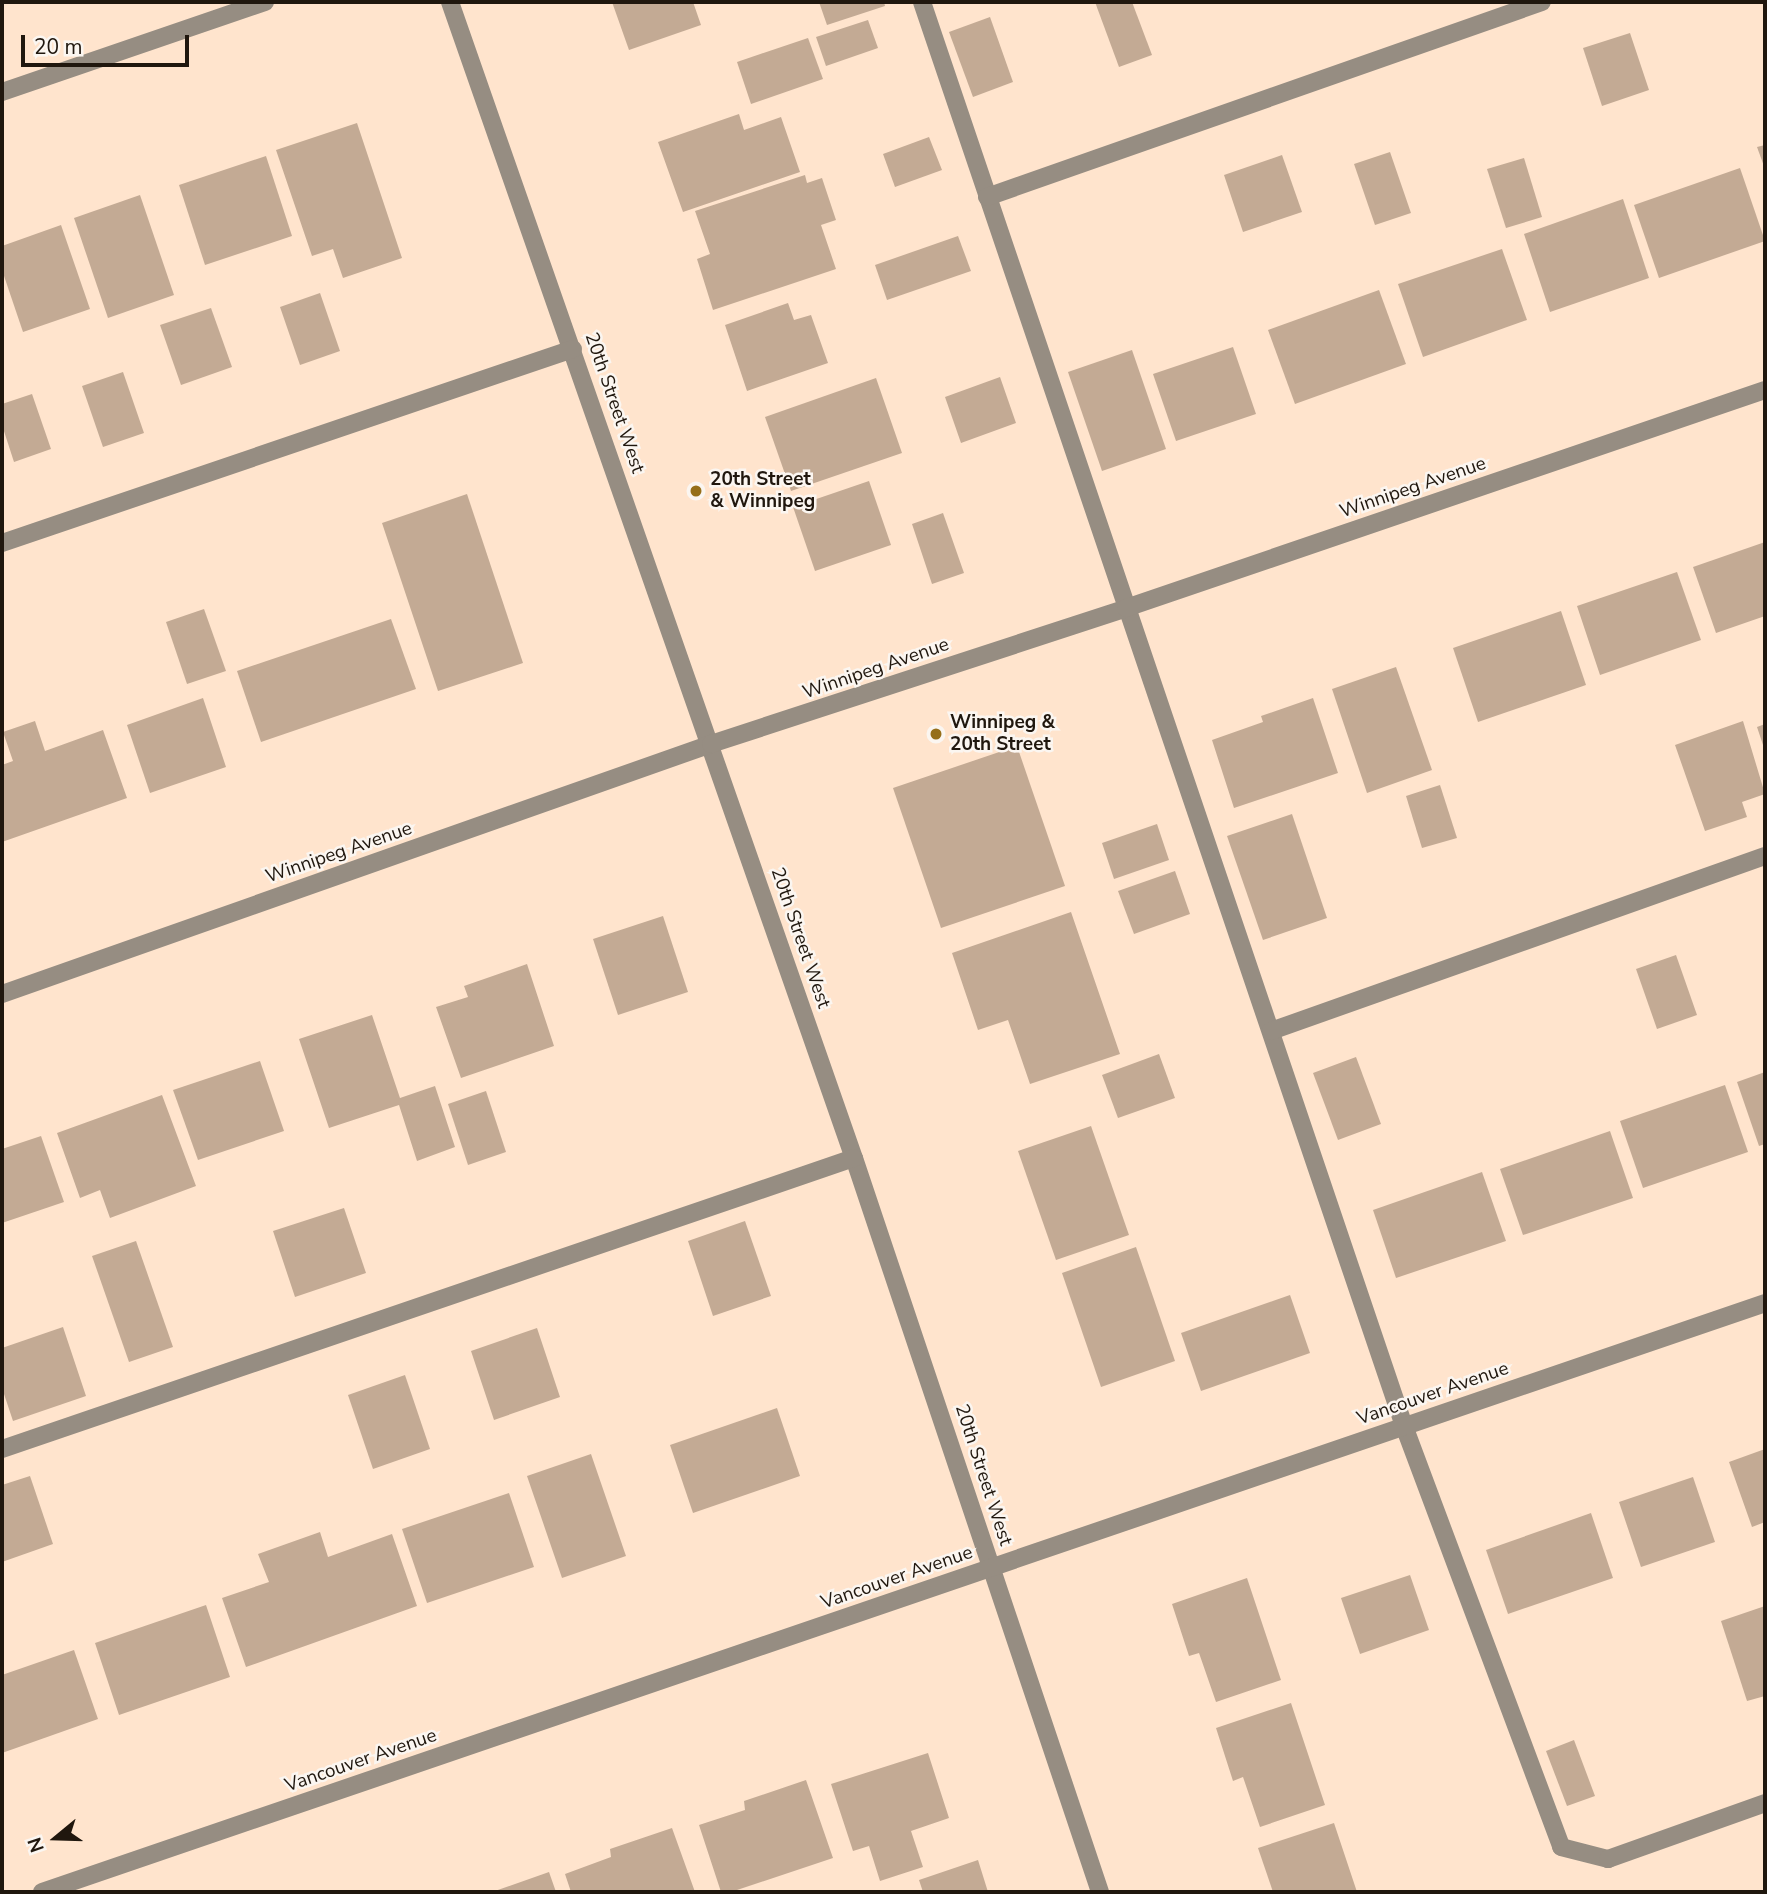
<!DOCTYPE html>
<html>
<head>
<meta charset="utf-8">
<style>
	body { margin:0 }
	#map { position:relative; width:1767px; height:1894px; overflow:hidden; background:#ffe4cd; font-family:"Nunito Sans",sans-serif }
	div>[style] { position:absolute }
	.building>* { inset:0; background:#c3aa94 }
	.minor>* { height:18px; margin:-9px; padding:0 9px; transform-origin:9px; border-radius:9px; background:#968d82 }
	.dots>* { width:19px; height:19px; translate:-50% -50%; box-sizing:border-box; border:4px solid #fbf6f1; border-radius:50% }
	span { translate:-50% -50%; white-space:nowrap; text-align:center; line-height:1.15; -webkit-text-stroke:5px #fbf6f1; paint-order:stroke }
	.street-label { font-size:19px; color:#20170e }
	.poi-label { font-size:19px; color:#20170e; font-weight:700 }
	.left { translate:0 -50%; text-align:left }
	.frame { position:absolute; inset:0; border:4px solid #20170e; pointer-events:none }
	.north { position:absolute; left:21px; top:1803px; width:70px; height:70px; -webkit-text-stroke:5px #fbf6f1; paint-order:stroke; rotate:251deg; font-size:19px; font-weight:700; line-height:28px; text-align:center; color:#20170e }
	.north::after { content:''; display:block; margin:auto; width:24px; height:32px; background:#20170e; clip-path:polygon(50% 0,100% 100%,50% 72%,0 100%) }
	.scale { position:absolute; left:21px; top:35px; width:168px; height:32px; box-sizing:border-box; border:4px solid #20170e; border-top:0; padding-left:9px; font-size:21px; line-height:24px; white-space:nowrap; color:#20170e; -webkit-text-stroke:5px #fbf6f1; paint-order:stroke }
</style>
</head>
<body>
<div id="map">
	<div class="building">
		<div style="clip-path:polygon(612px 2px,693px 2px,701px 25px,629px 50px)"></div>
		<div style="clip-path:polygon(819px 2px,884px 2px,885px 6px,827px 25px)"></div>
		<div style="clip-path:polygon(1095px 2px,1132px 2px,1152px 55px,1119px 67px)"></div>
		<div style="clip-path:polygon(990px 17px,1013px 82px,973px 97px,949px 32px)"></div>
		<div style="clip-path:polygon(868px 20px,878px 48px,826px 66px,816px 37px)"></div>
		<div style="clip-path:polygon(1630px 33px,1649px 90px,1602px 106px,1583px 48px)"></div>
		<div style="clip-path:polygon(808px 38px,823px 79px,751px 104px,737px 62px)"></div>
		<div style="clip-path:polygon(739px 114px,744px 130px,781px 117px,800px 172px,683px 212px,658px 142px)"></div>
		<div style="clip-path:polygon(357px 123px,402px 258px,343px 278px,333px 249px,312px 256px,276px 150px)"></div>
		<div style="clip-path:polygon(929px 137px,942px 170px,895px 187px,883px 154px)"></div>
		<div style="clip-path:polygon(1765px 145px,1765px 169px,1757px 147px)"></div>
		<div style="clip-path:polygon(1390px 152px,1411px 213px,1375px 225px,1354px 164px)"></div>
		<div style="clip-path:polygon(1282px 155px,1302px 212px,1243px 232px,1224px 175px)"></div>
		<div style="clip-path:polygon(266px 156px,292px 236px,205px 265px,179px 185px)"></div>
		<div style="clip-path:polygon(1524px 158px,1542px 217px,1506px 228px,1487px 169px)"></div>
		<div style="clip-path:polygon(1740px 168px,1765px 241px,1659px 278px,1634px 205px)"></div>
		<div style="clip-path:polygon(805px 175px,807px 183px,822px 178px,836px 220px,821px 225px,836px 269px,713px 310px,697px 259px,710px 254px,695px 211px)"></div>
		<div style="clip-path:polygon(140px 195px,174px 295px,108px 318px,74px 218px)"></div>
		<div style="clip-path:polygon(1623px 199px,1649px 278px,1550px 312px,1524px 234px)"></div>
		<div style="clip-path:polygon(61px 225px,90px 309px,23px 332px,2px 270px,2px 246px)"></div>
		<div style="clip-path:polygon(958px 236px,971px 271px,887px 300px,875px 265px)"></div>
		<div style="clip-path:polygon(1502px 249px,1527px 320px,1423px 357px,1398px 284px)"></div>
		<div style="clip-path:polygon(1379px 290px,1406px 364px,1295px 404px,1268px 330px)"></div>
		<div style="clip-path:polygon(320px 293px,340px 351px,300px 365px,280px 307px)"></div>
		<div style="clip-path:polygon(788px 303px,794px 320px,811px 315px,828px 363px,747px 391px,725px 325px)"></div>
		<div style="clip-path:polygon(211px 308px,232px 367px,181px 385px,160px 325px)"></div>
		<div style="clip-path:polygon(1233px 347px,1256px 414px,1176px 441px,1153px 374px)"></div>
		<div style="clip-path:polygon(1132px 350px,1166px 449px,1102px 471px,1068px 372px)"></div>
		<div style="clip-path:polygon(123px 372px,144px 433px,103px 447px,82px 386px)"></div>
		<div style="clip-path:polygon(1000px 377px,1016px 423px,961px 443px,945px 397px)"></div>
		<div style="clip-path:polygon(876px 378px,902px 453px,791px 491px,765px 417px)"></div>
		<div style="clip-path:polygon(32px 394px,51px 449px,14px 462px,2px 425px,2px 404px)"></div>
		<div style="clip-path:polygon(869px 481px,891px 545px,815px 571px,793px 507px)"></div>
		<div style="clip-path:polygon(467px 494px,523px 663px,438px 691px,382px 523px)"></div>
		<div style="clip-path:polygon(943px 513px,964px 573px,932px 584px,912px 524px)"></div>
		<div style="clip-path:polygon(1765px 542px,1765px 616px,1716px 633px,1693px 567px)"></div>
		<div style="clip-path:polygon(1677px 572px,1701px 640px,1600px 675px,1577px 606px)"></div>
		<div style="clip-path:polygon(204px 609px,226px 671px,187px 684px,166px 622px)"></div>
		<div style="clip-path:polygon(1561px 611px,1586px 685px,1478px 722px,1453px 648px)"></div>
		<div style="clip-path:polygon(391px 619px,416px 689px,261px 742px,237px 671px)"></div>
		<div style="clip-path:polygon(1396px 667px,1432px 770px,1367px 793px,1332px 689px)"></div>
		<div style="clip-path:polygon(203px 698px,226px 767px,150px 793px,127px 725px)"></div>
		<div style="clip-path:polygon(1313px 698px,1338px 773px,1234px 808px,1212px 740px,1263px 722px,1261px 716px)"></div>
		<div style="clip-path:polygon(35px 721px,45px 751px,103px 730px,127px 798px,2px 842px,2px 765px,13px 761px,3px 732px)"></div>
		<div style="clip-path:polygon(1743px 721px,1765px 794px,1742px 802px,1747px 817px,1705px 831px,1675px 745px)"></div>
		<div style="clip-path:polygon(1765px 724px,1765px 751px,1757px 727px)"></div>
		<div style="clip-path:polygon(1017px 746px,1065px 886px,941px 928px,893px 788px)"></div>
		<div style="clip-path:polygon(1440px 785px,1457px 838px,1422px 848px,1406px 796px)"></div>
		<div style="clip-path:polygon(1292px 814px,1327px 918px,1263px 940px,1227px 836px)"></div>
		<div style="clip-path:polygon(1157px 824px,1169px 860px,1114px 879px,1102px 843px)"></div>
		<div style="clip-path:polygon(1175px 871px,1190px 914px,1134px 934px,1118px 891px)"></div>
		<div style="clip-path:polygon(1071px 912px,1120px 1054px,1030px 1084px,1008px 1020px,978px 1030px,952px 953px)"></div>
		<div style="clip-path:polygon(663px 916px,688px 992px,618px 1015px,593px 939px)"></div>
		<div style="clip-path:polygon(1676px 955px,1697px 1015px,1657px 1029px,1636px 969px)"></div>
		<div style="clip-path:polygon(527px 964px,554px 1046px,461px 1078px,436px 1007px,468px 997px,464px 986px)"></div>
		<div style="clip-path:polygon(372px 1015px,400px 1098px,435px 1086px,455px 1147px,417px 1161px,399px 1105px,329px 1128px,299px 1039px)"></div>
		<div style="clip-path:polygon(1159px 1054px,1175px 1098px,1118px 1118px,1102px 1075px)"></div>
		<div style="clip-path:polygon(1356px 1057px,1381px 1124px,1338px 1140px,1313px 1073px)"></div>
		<div style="clip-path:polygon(260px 1061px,284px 1131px,198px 1160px,173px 1090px)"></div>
		<div style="clip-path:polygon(1765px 1072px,1765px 1144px,1759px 1146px,1737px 1082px)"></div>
		<div style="clip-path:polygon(1725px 1085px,1748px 1152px,1643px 1188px,1620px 1121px)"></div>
		<div style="clip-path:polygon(486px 1091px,506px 1152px,468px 1165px,448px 1104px)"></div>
		<div style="clip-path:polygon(162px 1095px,196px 1186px,110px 1218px,100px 1190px,80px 1198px,57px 1133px)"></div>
		<div style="clip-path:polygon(1091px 1126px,1129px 1235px,1056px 1260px,1018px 1151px)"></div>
		<div style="clip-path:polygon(1610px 1131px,1633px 1198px,1523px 1235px,1500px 1169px)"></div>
		<div style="clip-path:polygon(41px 1136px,64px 1202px,2px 1223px,2px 1149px)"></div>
		<div style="clip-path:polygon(1482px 1172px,1506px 1241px,1396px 1278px,1373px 1210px)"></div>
		<div style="clip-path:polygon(344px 1208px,366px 1273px,295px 1297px,273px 1231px)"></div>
		<div style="clip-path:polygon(745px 1221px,771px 1296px,713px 1316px,688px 1241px)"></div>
		<div style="clip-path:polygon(136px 1241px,173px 1347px,129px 1362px,92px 1256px)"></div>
		<div style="clip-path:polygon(1136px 1247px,1175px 1361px,1101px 1387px,1062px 1273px)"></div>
		<div style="clip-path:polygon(1290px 1295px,1310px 1353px,1201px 1391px,1181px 1333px)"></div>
		<div style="clip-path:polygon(63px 1327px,86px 1396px,13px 1421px,2px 1388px,2px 1348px)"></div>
		<div style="clip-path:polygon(537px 1328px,560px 1397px,494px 1420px,471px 1351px)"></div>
		<div style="clip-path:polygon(405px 1375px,430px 1449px,373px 1469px,348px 1395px)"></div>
		<div style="clip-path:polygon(777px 1408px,800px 1476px,693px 1513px,670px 1445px)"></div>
		<div style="clip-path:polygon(1765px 1449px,1765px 1522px,1752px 1527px,1729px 1462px)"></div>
		<div style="clip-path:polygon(591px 1454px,626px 1556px,562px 1578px,527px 1476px)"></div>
		<div style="clip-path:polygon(30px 1476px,53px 1544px,2px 1562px,2px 1485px)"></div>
		<div style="clip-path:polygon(1693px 1477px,1715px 1542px,1641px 1567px,1619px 1502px)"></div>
		<div style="clip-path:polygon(509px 1493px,534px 1567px,427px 1603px,402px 1529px)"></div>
		<div style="clip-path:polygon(1591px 1513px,1613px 1578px,1508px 1614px,1486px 1550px)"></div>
		<div style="clip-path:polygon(320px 1532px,328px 1557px,392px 1534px,417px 1606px,246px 1667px,222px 1598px,269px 1582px,258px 1554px)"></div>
		<div style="clip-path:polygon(1410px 1575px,1429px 1630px,1360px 1654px,1341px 1598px)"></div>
		<div style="clip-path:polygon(1247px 1578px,1281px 1680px,1216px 1702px,1199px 1653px,1189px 1656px,1172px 1604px)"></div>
		<div style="clip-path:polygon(206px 1605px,230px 1677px,119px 1715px,95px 1643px)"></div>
		<div style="clip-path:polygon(1765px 1606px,1765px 1696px,1747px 1701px,1721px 1621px)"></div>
		<div style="clip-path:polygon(74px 1650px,98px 1719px,2px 1753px,2px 1675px)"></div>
		<div style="clip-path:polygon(1291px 1703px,1325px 1805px,1260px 1827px,1243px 1777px,1233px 1781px,1216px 1728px)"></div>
		<div style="clip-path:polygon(1574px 1740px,1595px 1796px,1567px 1806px,1546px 1751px)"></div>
		<div style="clip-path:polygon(928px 1753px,949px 1818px,911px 1831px,923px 1867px,880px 1881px,869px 1846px,853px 1851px,831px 1784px)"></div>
		<div style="clip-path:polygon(806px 1780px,833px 1858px,731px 1892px,721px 1892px,699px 1825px,745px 1810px,744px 1801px)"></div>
		<div style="clip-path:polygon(1334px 1823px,1357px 1892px,1273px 1892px,1258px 1848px)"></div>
		<div style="clip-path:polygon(672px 1828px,695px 1892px,571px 1892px,565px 1874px,611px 1857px,610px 1849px)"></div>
		<div style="clip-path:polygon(978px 1860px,988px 1892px,923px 1892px,919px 1880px)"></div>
		<div style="clip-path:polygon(549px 1872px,556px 1892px,492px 1892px)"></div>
	</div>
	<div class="minor">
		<div style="left:450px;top:2px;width:1225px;rotate:70.74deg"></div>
		<div style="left:854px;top:1158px;width:774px;rotate:71.47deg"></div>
		<div style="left:922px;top:2px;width:1503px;rotate:71.3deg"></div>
		<div style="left:1404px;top:1426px;width:449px;rotate:69.5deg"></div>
		<div style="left:1561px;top:1847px;width:49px;rotate:14.3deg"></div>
		<div style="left:1608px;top:1859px;width:167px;rotate:-19.6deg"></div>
		<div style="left:2px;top:92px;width:278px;rotate:-18.9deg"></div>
		<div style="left:987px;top:197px;width:588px;rotate:-19.36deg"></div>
		<div style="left:2px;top:543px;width:603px;rotate:-18.77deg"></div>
		<div style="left:2px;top:994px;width:752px;rotate:-19.42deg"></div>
		<div style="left:711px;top:744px;width:437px;rotate:-18.1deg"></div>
		<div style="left:1126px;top:608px;width:675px;rotate:-18.84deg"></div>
		<div style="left:1271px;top:1031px;width:524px;rotate:-19.51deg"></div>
		<div style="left:2px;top:1449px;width:900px;rotate:-18.86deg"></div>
		<div style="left:42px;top:1892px;width:1821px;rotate:-18.87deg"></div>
	</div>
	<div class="dots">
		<div style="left:696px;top:491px;background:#966f19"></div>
		<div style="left:936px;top:734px;background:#966f19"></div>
	</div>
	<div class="street-label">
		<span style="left:614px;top:403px;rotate:71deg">20th Street West</span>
		<span style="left:1413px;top:488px;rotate:-19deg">Winnipeg Avenue</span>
		<span style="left:876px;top:669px;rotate:-19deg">Winnipeg Avenue</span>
		<span style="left:339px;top:853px;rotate:-19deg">Winnipeg Avenue</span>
		<span style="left:800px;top:938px;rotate:71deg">20th Street West</span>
		<span style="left:1433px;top:1394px;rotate:-19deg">Vancouver Avenue</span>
		<span style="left:983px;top:1475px;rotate:72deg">20th Street West</span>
		<span style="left:897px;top:1578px;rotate:-19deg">Vancouver Avenue</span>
		<span style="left:361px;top:1761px;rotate:-19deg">Vancouver Avenue</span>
	</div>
	<div class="poi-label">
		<span class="left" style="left:710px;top:491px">20th Street<br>&amp; Winnipeg</span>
		<span class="left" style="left:950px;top:734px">Winnipeg &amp;<br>20th Street</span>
	</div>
	<div class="frame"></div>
	<div class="north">N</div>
	<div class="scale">20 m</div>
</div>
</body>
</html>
